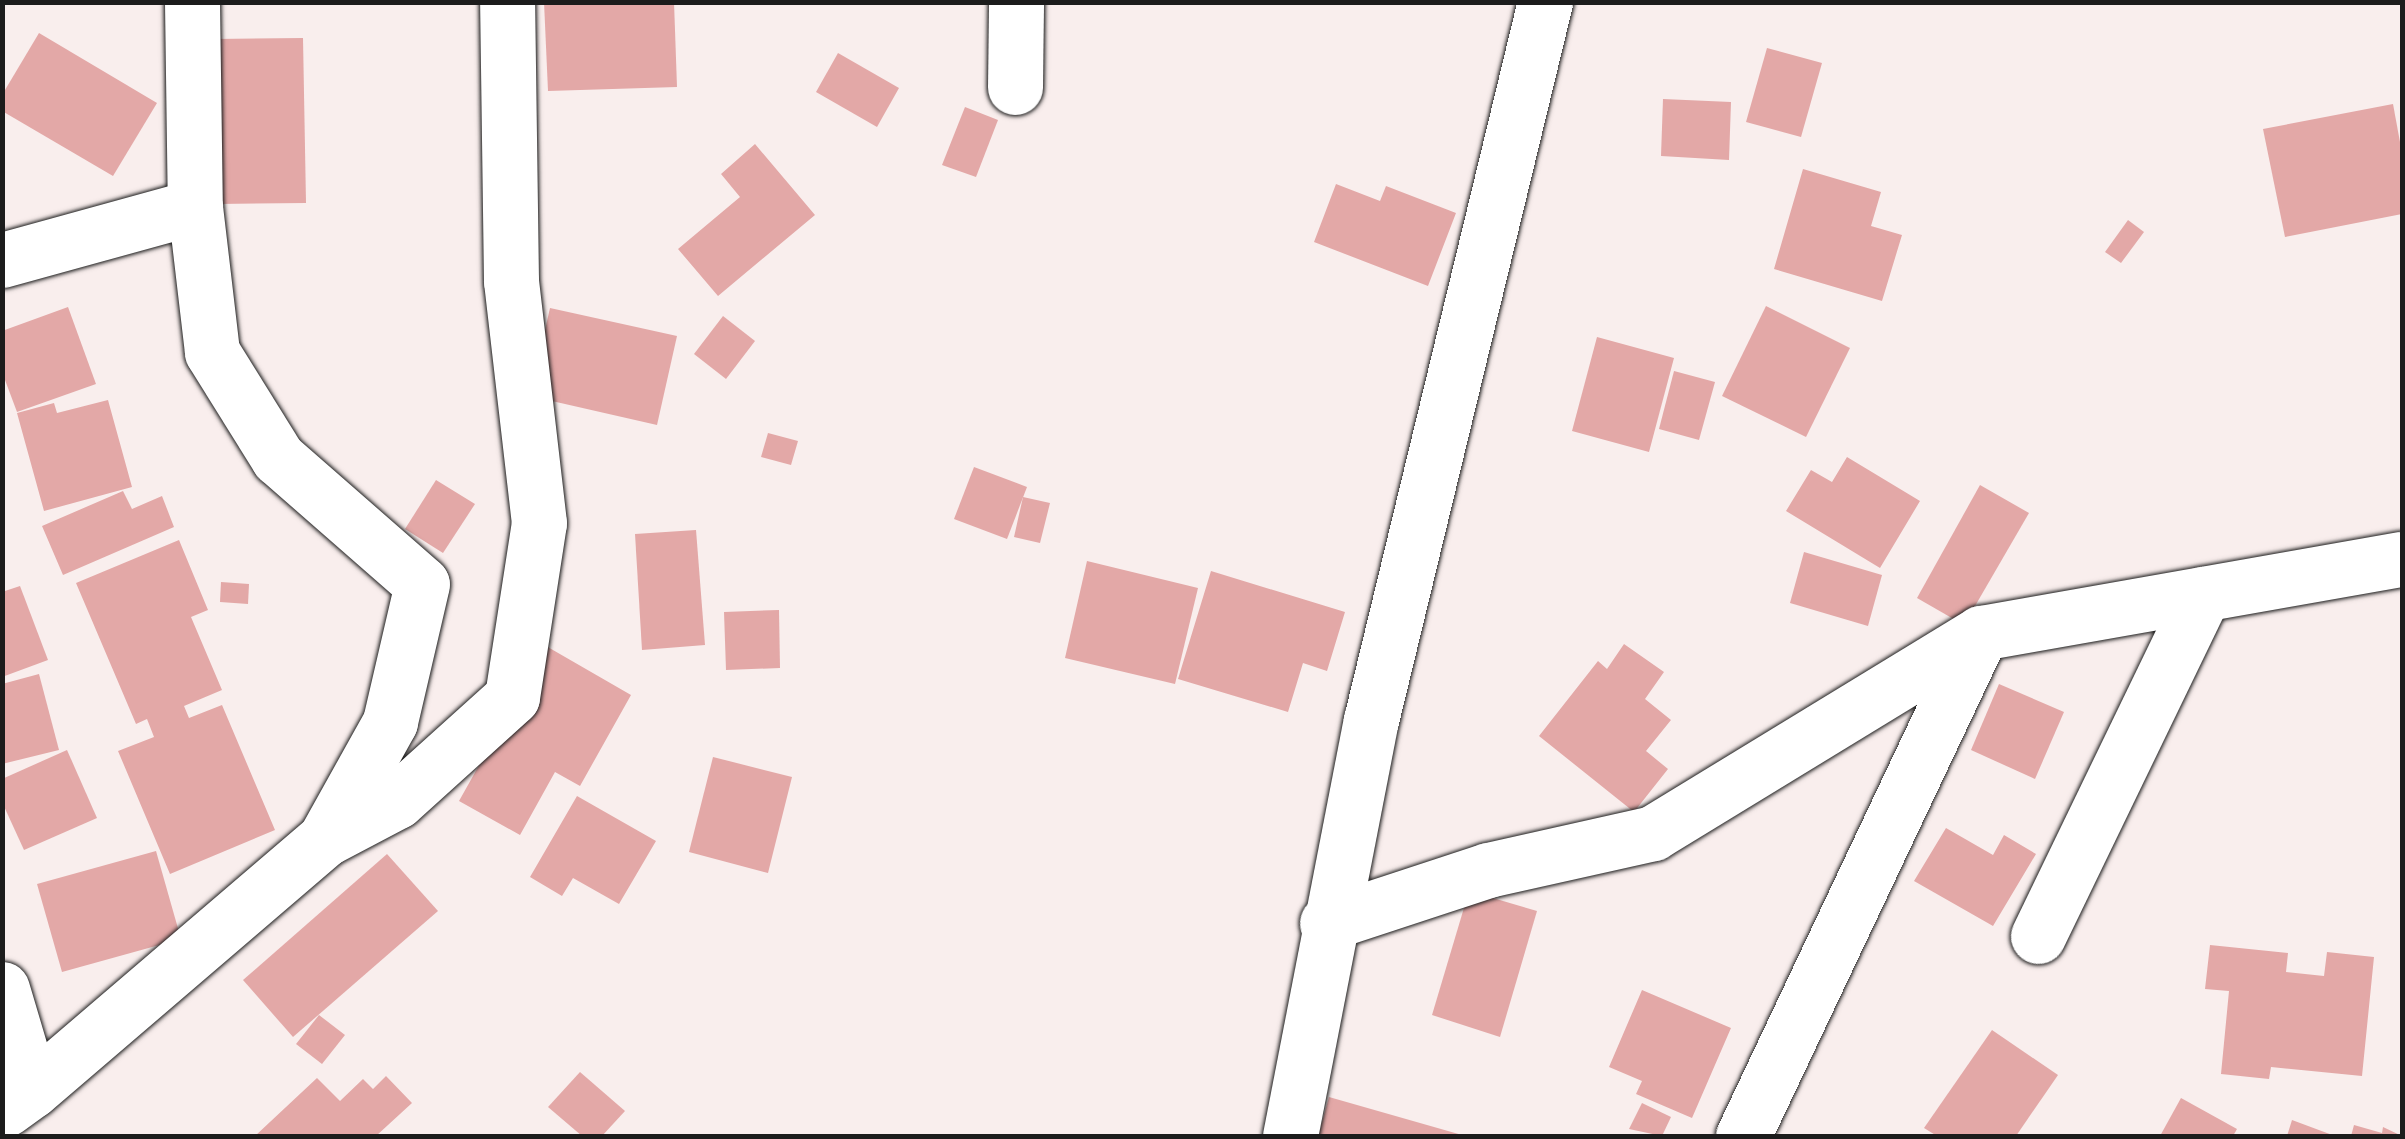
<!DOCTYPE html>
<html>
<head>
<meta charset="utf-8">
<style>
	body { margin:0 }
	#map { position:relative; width:2405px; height:1139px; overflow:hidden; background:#f9eeed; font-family:Dekko,sans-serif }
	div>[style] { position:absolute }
	.building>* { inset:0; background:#e3a8a7 }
	.roads { filter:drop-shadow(0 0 2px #1c1c1c) drop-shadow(0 0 2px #1c1c1c) }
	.minor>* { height:55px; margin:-27.5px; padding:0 27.5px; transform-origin:27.5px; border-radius:27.5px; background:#fff }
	span { translate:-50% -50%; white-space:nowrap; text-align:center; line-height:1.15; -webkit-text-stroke:8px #fff; paint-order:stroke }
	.frame { position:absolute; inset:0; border:5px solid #1c1c1c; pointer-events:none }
</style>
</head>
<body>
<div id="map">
	<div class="building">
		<div style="clip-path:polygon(544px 2px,674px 2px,677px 87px,548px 91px)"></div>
		<div style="clip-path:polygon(39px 33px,157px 103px,113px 176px,2px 111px,2px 95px)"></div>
		<div style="clip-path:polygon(303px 38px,306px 203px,217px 204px,214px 39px)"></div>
		<div style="clip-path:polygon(1767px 48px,1822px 63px,1801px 137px,1746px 122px)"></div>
		<div style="clip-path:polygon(838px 53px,899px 88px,877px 127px,816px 92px)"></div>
		<div style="clip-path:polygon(1663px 99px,1731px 102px,1729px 160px,1661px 156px)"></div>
		<div style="clip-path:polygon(2393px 104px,2402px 153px,2402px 214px,2285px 237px,2263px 129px)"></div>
		<div style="clip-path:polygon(965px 107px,998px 120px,976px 177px,942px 165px)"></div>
		<div style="clip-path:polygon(755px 144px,815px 215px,718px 296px,678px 249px,740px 197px,721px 174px)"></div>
		<div style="clip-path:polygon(1803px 169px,1881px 192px,1871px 226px,1902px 235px,1882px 301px,1774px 269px)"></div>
		<div style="clip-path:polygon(1336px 184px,1380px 201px,1386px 186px,1456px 213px,1428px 286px,1314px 242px)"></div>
		<div style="clip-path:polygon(2128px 220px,2144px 232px,2121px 263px,2105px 252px)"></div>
		<div style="clip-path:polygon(1766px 306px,1850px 348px,1806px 437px,1722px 396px)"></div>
		<div style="clip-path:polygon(68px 307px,96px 384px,17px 412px,2px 372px,2px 331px)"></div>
		<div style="clip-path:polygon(550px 308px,677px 336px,657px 425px,530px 396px)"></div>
		<div style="clip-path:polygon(723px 316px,755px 341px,726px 379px,694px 354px)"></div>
		<div style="clip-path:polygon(1597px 337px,1674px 358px,1649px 452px,1572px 431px)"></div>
		<div style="clip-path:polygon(1674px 371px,1715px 382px,1699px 440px,1659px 429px)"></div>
		<div style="clip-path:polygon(108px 400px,132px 487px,44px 511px,17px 413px,54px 403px,57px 413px)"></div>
		<div style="clip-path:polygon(768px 433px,798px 441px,791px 465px,761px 457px)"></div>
		<div style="clip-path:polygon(1847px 457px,1920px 501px,1880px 568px,1786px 511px,1811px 470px,1832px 482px)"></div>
		<div style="clip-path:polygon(974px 467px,1027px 487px,1007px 539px,954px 519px)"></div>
		<div style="clip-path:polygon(436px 480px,475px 504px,443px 553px,405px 529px)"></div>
		<div style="clip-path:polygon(1980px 485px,2029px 513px,1964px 625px,1917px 598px)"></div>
		<div style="clip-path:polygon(123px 491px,132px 509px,162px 496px,174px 527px,63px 575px,42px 526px)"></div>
		<div style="clip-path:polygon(1023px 497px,1050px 503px,1040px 543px,1014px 537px)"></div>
		<div style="clip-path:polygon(696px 530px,705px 645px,642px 650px,635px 534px)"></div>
		<div style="clip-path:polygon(179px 540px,208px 610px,191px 617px,222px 690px,184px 706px,189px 718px,222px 705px,275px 830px,170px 874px,118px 751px,154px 737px,147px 719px,136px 724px,76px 583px)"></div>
		<div style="clip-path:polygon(1804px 552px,1882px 575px,1868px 626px,1790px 603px)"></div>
		<div style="clip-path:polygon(1087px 561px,1198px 588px,1175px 684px,1065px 658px)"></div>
		<div style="clip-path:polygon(1211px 571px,1345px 612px,1327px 671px,1303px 663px,1288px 712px,1178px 679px)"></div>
		<div style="clip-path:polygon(221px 582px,249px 584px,248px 604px,220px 602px)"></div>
		<div style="clip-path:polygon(20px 586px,48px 660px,2px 677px,2px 592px)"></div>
		<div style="clip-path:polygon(779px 610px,780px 668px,726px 670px,724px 612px)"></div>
		<div style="clip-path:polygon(1624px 644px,1664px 672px,1645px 699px,1671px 720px,1646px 751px,1668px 769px,1634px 812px,1539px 736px,1598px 661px,1607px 669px)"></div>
		<div style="clip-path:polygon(546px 646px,631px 695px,580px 786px,555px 772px,520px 835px,459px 801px)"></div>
		<div style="clip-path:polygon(39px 674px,59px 750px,2px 764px,2px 684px)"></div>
		<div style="clip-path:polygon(1999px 684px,2064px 712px,2035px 779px,1971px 750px)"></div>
		<div style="clip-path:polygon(67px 750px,97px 818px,24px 850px,2px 802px,2px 779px)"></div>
		<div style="clip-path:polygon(713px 757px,792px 777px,768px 873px,689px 852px)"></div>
		<div style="clip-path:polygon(577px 796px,656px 841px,619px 904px,573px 878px,562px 896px,530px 877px)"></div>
		<div style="clip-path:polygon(1946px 828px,1993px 855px,2004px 835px,2036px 854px,1993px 926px,1914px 881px)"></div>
		<div style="clip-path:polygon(156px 851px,181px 939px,62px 972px,37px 884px)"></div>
		<div style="clip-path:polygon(387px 854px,438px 911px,293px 1037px,243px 980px)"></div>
		<div style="clip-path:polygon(1469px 891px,1537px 911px,1500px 1037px,1432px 1015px)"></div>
		<div style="clip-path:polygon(2210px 945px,2288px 953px,2286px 972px,2324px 976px,2327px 952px,2374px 957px,2362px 1076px,2271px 1067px,2269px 1079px,2221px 1074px,2229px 991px,2205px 989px)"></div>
		<div style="clip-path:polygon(1642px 990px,1731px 1028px,1692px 1118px,1636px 1094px,1642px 1081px,1609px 1067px)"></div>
		<div style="clip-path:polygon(319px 1015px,345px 1035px,322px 1064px,296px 1044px)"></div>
		<div style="clip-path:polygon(1992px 1030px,2058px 1075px,2016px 1136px,1937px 1136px,1924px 1128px)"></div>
		<div style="clip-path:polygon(580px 1072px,625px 1111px,602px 1136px,582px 1136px,548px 1107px)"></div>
		<div style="clip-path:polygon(386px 1076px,412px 1103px,376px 1136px,255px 1136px,317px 1078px,340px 1101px,363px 1079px,373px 1089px)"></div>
		<div style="clip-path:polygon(1329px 1097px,1462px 1135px,1461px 1136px,1318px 1136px)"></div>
		<div style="clip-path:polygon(2181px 1098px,2237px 1129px,2233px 1136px,2160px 1136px)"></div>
		<div style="clip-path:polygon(1642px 1103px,1671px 1117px,1662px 1136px,1629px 1129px)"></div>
		<div style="clip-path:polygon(2292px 1120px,2335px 1136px,2287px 1136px)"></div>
		<div style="clip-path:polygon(2354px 1125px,2382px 1133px,2383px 1127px,2402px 1136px,2351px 1136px)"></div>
	</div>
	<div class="roads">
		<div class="minor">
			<div style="left:192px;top:2px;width:205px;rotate:89.2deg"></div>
			<div style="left:195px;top:207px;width:146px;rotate:83.3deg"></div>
			<div style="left:212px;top:352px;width:125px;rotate:58.1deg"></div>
			<div style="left:278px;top:458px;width:191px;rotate:41.2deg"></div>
			<div style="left:422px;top:584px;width:142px;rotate:103.1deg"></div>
			<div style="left:390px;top:722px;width:134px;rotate:119.1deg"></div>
			<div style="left:1015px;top:87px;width:85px;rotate:-89.3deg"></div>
			<div style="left:2px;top:260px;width:200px;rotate:-15.4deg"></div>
			<div style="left:1327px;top:923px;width:169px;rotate:-18.2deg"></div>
			<div style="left:1488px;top:870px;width:169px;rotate:-12.6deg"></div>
			<div style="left:1653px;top:833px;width:384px;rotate:-31.4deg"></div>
			<div style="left:2038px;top:936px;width:380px;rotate:-64.2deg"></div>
			<div style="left:2px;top:989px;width:105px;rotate:73.5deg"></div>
			<div style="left:32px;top:1090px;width:32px;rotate:144deg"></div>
			<div style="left:32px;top:1090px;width:386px;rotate:-40.6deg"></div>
			<div style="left:325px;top:839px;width:81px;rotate:-27.8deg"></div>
			<div style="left:397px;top:801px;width:155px;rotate:-42.1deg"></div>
			<div style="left:512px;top:697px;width:176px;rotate:-81.2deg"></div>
			<div style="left:539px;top:523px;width:244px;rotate:-96.6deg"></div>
			<div style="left:511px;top:281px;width:279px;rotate:-90.8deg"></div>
			<div style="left:1290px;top:1136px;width:424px;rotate:-79deg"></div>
			<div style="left:1371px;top:720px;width:739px;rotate:-76.38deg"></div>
			<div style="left:1743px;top:1136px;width:556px;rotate:-64.68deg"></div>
			<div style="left:1981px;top:633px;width:427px;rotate:-10deg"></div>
		</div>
	</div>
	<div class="frame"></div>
</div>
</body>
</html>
